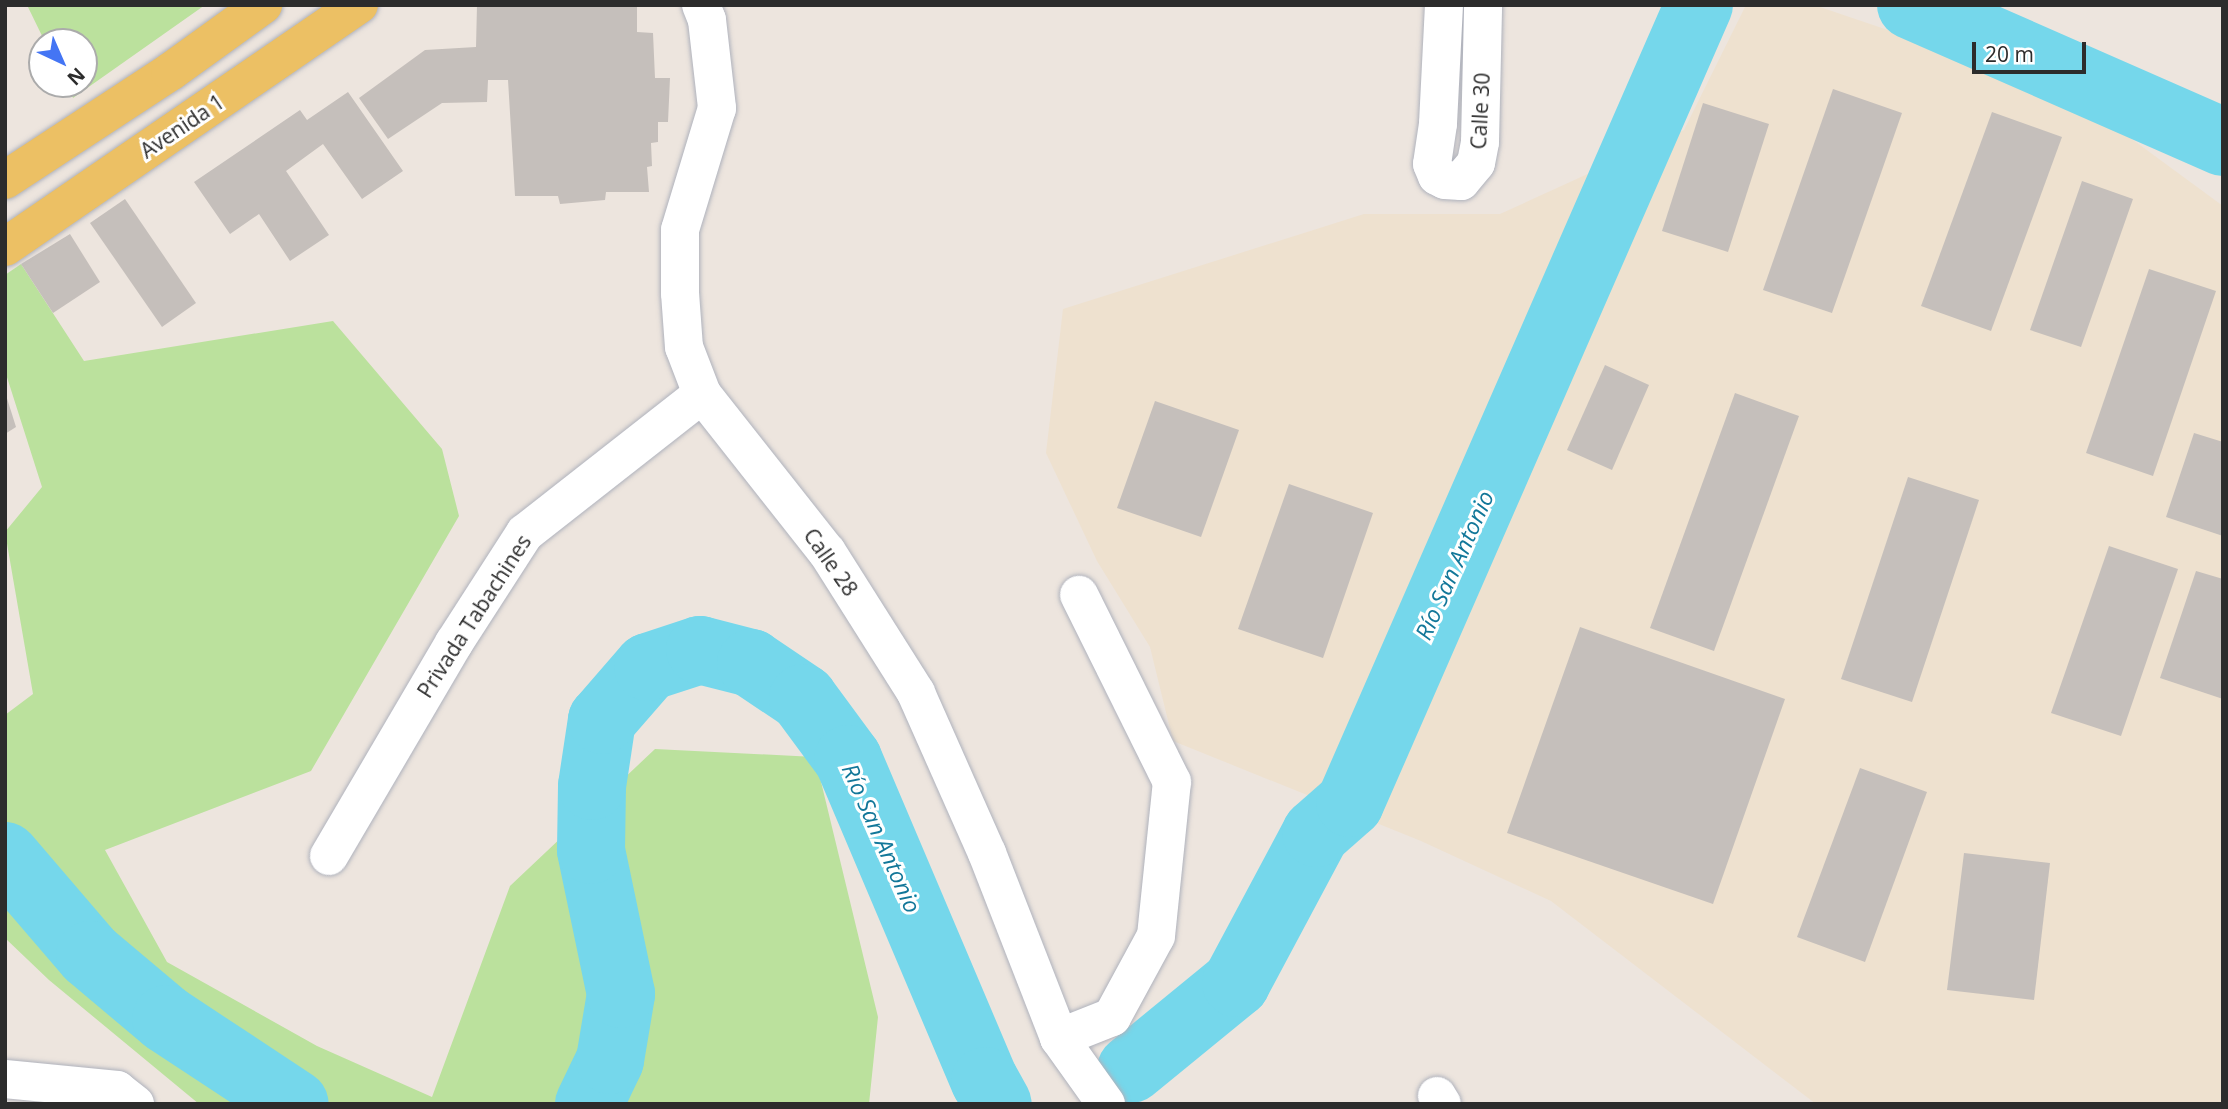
<!DOCTYPE html>
<html>
<head>
<meta charset="utf-8">
<style>
	body { margin:0 }
	#map { position:relative; width:2228px; height:1109px; overflow:hidden; background:#ede5de; font-family:"Open Sans",sans-serif }
	div>[style] { position:absolute }
	.education>* { inset:0; background:#eee1cf }
	.green>* { inset:0; background:#bbe19d }
	.river>* { height:68px; margin:-34px; padding:0 34px; transform-origin:34px; border-radius:34px; background:#75d7eb }
	.building>* { inset:0; background:#c5bfbb }
	.roads { filter:drop-shadow(0 0 2px #afb2bc) drop-shadow(0 0 2px #afb2bc) }
	.minor>* { height:38px; margin:-19px; padding:0 19px; transform-origin:19px; border-radius:19px; background:#fff }
	.major>* { height:38px; margin:-19px; padding:0 19px; transform-origin:19px; border-radius:19px; background:#ecc064 }
	span { translate:-50% -50%; white-space:nowrap; text-align:center; line-height:1.15; -webkit-text-stroke:6px #fff; paint-order:stroke }
	.street-label { font-size:21px; color:#2c2c2c }
	.water-label { font-size:23px; color:#127799; font-style:italic }
	.frame { position:absolute; inset:0; border:7px solid #2c2c2c; pointer-events:none }
	.north { position:absolute; left:28px; top:28px; width:70px; height:70px; box-sizing:border-box; background:#fff; border:2px solid #ababab; border-radius:50%; rotate:136deg; font-size:19px; font-weight:700; line-height:28px; text-align:center; color:#2c2c2c }
	.north::after { content:''; display:block; margin:auto; width:24px; height:32px; background:#4475f4; clip-path:polygon(50% 0,100% 100%,50% 72%,0 100%) }
	.scale { position:absolute; left:1972px; top:42px; width:114px; height:32px; box-sizing:border-box; border:4px solid #2c2c2c; border-top:0; padding-left:9px; font-size:21px; line-height:24px; white-space:nowrap; color:#2c2c2c; -webkit-text-stroke:5px #fff; paint-order:stroke }
</style>
</head>
<body>
<div id="map">
	<div class="education">
		<div style="clip-path:polygon(1746px 5px,1814px 5px,2065px 90px,2223px 206px,2223px 1104px,1816px 1104px,1551px 901px,1421px 841px,1173px 741px,1150px 647px,1097px 561px,1046px 453px,1063px 309px,1364px 214px,1500px 214px,1684px 130px)"></div>
	</div>
	<div class="green">
		<div style="clip-path:polygon(27px 5px,205px 5px,73px 98px,67px 84px,84px 84px,84px 42px,45px 42px)"></div>
		<div style="clip-path:polygon(21px 264px,84px 361px,333px 321px,442px 449px,459px 516px,311px 771px,105px 850px,167px 962px,317px 1046px,432px 1097px,510px 886px,655px 749px,815px 757px,878px 1017px,869px 1104px,199px 1104px,49px 980px,5px 938px,5px 715px,33px 694px,5px 532px,42px 487px,5px 371px,5px 275px)"></div>
	</div>
	<div class="river">
		<div style="left:1911px;top:5px;width:341px;rotate:23.7deg"></div>
		<div style="left:5px;top:856px;width:130px;rotate:49.4deg"></div>
		<div style="left:90px;top:955px;width:99px;rotate:40.1deg"></div>
		<div style="left:166px;top:1019px;width:154px;rotate:33.4deg"></div>
		<div style="left:1131px;top:1069px;width:136px;rotate:-39.3deg"></div>
		<div style="left:1236px;top:983px;width:170px;rotate:-61.9deg"></div>
		<div style="left:1316px;top:833px;width:45px;rotate:-41.4deg"></div>
		<div style="left:1350px;top:803px;width:871px;rotate:-66.38deg"></div>
		<div style="left:589px;top:1104px;width:49px;rotate:-64.5deg"></div>
		<div style="left:610px;top:1060px;width:67px;rotate:-80.5deg"></div>
		<div style="left:621px;top:994px;width:147px;rotate:-101.8deg"></div>
		<div style="left:591px;top:850px;width:64px;rotate:-89.1deg"></div>
		<div style="left:592px;top:786px;width:67px;rotate:-81.4deg"></div>
		<div style="left:602px;top:720px;width:70px;rotate:-49deg"></div>
		<div style="left:648px;top:667px;width:55px;rotate:-18.1deg"></div>
		<div style="left:700px;top:650px;width:53px;rotate:14.3deg"></div>
		<div style="left:751px;top:663px;width:63px;rotate:33.9deg"></div>
		<div style="left:803px;top:698px;width:76px;rotate:53.6deg"></div>
		<div style="left:848px;top:759px;width:350px;rotate:67deg"></div>
		<div style="left:985px;top:1081px;width:26px;rotate:61deg"></div>
	</div>
	<div class="building">
		<div style="clip-path:polygon(477px 5px,637px 5px,637px 32px,653px 33px,655px 78px,670px 78px,668px 122px,658px 122px,658px 142px,651px 143px,652px 166px,647px 167px,649px 192px,606px 192px,605px 200px,560px 204px,558px 196px,515px 196px,508px 80px,488px 80px,487px 102px,442px 103px,388px 139px,359px 98px,425px 50px,476px 47px)"></div>
		<div style="clip-path:polygon(1833px 89px,1902px 113px,1832px 313px,1763px 290px)"></div>
		<div style="clip-path:polygon(348px 92px,403px 171px,362px 199px,323px 144px,286px 171px,329px 235px,290px 261px,259px 214px,230px 234px,194px 182px,300px 110px,307px 120px)"></div>
		<div style="clip-path:polygon(1703px 103px,1769px 124px,1728px 252px,1662px 231px)"></div>
		<div style="clip-path:polygon(1992px 112px,2062px 137px,1991px 331px,1921px 306px)"></div>
		<div style="clip-path:polygon(2082px 181px,2133px 199px,2081px 347px,2030px 330px)"></div>
		<div style="clip-path:polygon(125px 199px,196px 303px,162px 327px,90px 223px)"></div>
		<div style="clip-path:polygon(70px 234px,100px 282px,53px 313px,21px 264px)"></div>
		<div style="clip-path:polygon(2149px 269px,2216px 291px,2153px 476px,2086px 453px)"></div>
		<div style="clip-path:polygon(1605px 365px,1649px 385px,1612px 470px,1567px 450px)"></div>
		<div style="clip-path:polygon(5px 392px,16px 427px,5px 434px)"></div>
		<div style="clip-path:polygon(1735px 393px,1799px 416px,1714px 651px,1650px 628px)"></div>
		<div style="clip-path:polygon(1155px 401px,1239px 430px,1201px 537px,1117px 508px)"></div>
		<div style="clip-path:polygon(2194px 433px,2223px 442px,2223px 536px,2166px 517px)"></div>
		<div style="clip-path:polygon(1908px 477px,1979px 500px,1912px 702px,1841px 679px)"></div>
		<div style="clip-path:polygon(1289px 484px,1373px 513px,1323px 658px,1238px 629px)"></div>
		<div style="clip-path:polygon(2109px 546px,2178px 569px,2121px 736px,2051px 713px)"></div>
		<div style="clip-path:polygon(2196px 571px,2223px 579px,2223px 699px,2160px 678px)"></div>
		<div style="clip-path:polygon(1580px 627px,1785px 699px,1713px 904px,1507px 833px)"></div>
		<div style="clip-path:polygon(1860px 768px,1927px 792px,1865px 962px,1797px 937px)"></div>
		<div style="clip-path:polygon(1964px 853px,2050px 863px,2034px 1000px,1947px 990px)"></div>
	</div>
	<div class="roads">
		<div class="minor">
			<div style="left:701px;top:5px;width:16px;rotate:68deg"></div>
			<div style="left:707px;top:20px;width:89px;rotate:83.5deg"></div>
			<div style="left:717px;top:108px;width:127px;rotate:106.9deg"></div>
			<div style="left:680px;top:230px;width:63px;rotate:90deg"></div>
			<div style="left:680px;top:293px;width:54px;rotate:85.8deg"></div>
			<div style="left:684px;top:347px;width:50px;rotate:69deg"></div>
			<div style="left:702px;top:394px;width:201px;rotate:51.7deg"></div>
			<div style="left:827px;top:552px;width:167px;rotate:57.7deg"></div>
			<div style="left:916px;top:693px;width:175px;rotate:66.1deg"></div>
			<div style="left:987px;top:853px;width:199px;rotate:68.7deg"></div>
			<div style="left:1059px;top:1038px;width:81px;rotate:54.5deg"></div>
			<div style="left:1444px;top:5px;width:119px;rotate:92.9deg"></div>
			<div style="left:1438px;top:124px;width:40px;rotate:98.5deg"></div>
			<div style="left:1432px;top:164px;width:13px;rotate:67deg"></div>
			<div style="left:1437px;top:176px;width:9px;rotate:27deg"></div>
			<div style="left:1445px;top:180px;width:16px;rotate:4deg"></div>
			<div style="left:1461px;top:181px;width:23px;rotate:-50deg"></div>
			<div style="left:1476px;top:163px;width:21px;rotate:-79deg"></div>
			<div style="left:1480px;top:142px;width:137px;rotate:-88.7deg"></div>
			<div style="left:329px;top:856px;width:247px;rotate:-59.6deg"></div>
			<div style="left:454px;top:643px;width:131px;rotate:-57.2deg"></div>
			<div style="left:525px;top:533px;width:225px;rotate:-38.1deg"></div>
			<div style="left:1059px;top:1038px;width:57px;rotate:-21.6deg"></div>
			<div style="left:1112px;top:1017px;width:92px;rotate:-61.5deg"></div>
			<div style="left:1156px;top:936px;width:155px;rotate:-84.1deg"></div>
			<div style="left:1172px;top:782px;width:209px;rotate:-116.4deg"></div>
			<div style="left:5px;top:1079px;width:113px;rotate:5.6deg"></div>
			<div style="left:117px;top:1090px;width:23px;rotate:38deg"></div>
			<div style="left:1437px;top:1096px;width:9px;rotate:58deg"></div>
		</div>
		<div class="major">
			<div style="left:5px;top:180px;width:197px;rotate:-33.2deg"></div>
			<div style="left:170px;top:72px;width:115px;rotate:-35.8deg"></div>
			<div style="left:5px;top:247px;width:429px;rotate:-34.4deg"></div>
		</div>
	</div>
	<div class="street-label">
		<span style="left:1480px;top:111px;rotate:-87deg">Calle 30</span>
		<span style="left:182px;top:126px;rotate:-34deg">Avenida 1</span>
		<span style="left:831px;top:562px;rotate:55deg">Calle 28</span>
		<span style="left:474px;top:616px;rotate:-57deg">Privada Tabachines</span>
	</div>
	<div class="water-label">
		<span style="left:1454px;top:565px;rotate:-66deg">Río San Antonio</span>
		<span style="left:882px;top:838px;rotate:66deg">Río San Antonio</span>
	</div>
	<div class="frame"></div>
	<div class="north">N</div>
	<div class="scale">20 m</div>
</div>
</body>
</html>
